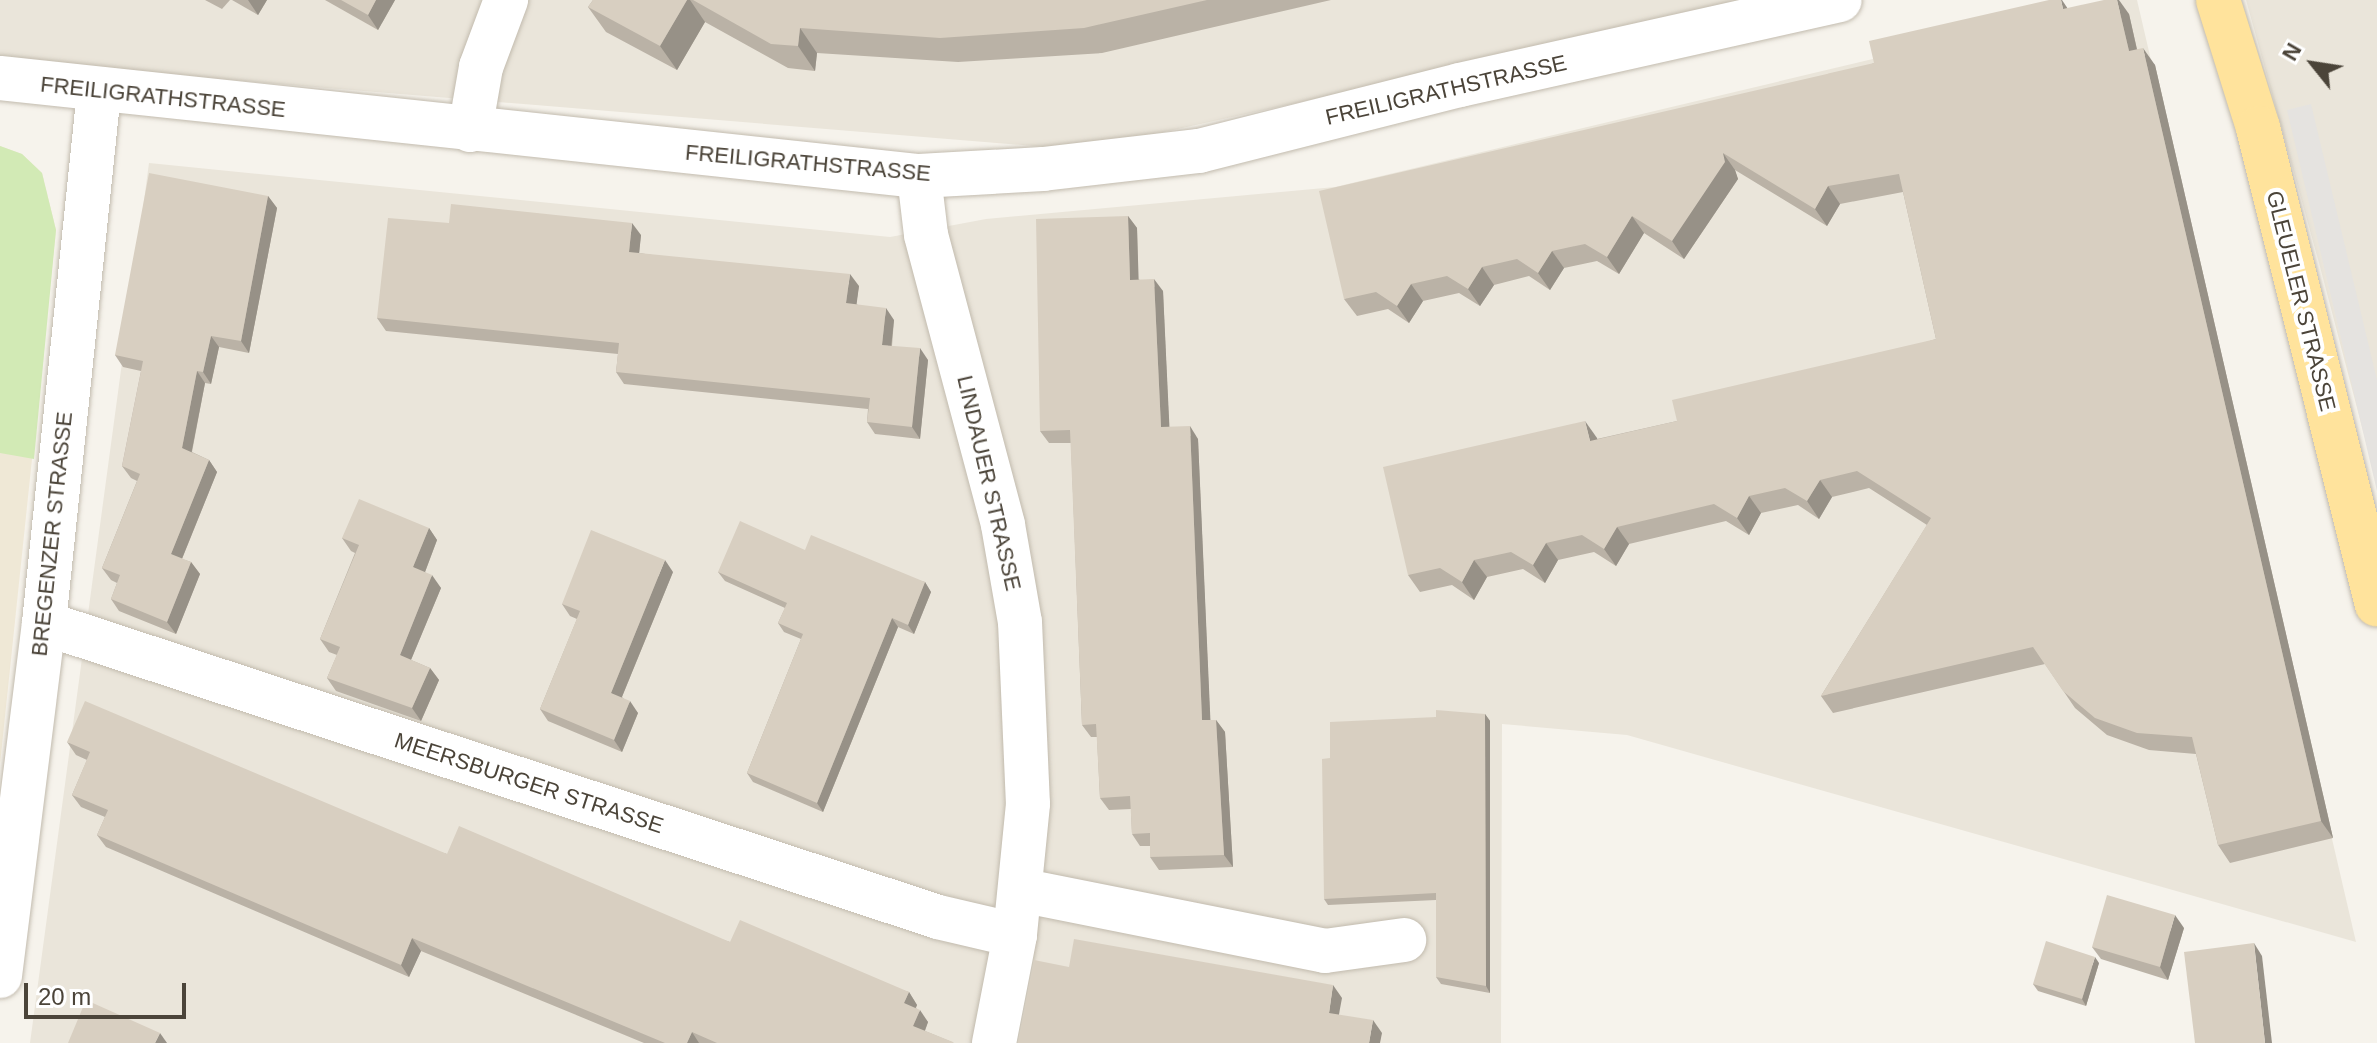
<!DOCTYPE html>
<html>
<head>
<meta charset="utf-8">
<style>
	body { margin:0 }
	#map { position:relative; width:2377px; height:1043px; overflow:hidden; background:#f6f3ec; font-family:Arial,sans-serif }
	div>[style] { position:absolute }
	.residential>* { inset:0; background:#eae5da }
	.education>* { inset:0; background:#efe8d6 }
	.green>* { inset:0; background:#d2eab5 }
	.parking>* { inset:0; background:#e5e3e0 }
	.roads { filter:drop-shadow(0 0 2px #c2bbae) drop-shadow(0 0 2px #c2bbae) }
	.minor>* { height:44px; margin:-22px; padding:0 22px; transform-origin:22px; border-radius:22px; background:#fff }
	.major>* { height:44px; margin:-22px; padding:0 22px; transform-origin:22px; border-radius:22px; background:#ffe39c }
	.wall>* { inset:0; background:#bab2a6 }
	.shaded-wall>* { inset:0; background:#979187 }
	.building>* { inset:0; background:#d8cfc1 }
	span { translate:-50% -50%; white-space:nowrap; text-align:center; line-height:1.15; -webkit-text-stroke:8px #fff; paint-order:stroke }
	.street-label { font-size:22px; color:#4b4439 }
	.north { position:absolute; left:2273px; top:24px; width:80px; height:80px; -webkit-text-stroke:6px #fff; paint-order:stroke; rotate:300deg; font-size:22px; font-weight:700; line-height:32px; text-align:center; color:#4b4439 }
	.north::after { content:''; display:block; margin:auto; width:28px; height:36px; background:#4b4439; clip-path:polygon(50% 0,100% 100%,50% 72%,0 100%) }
	.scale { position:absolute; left:24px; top:983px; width:162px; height:36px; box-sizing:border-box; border:4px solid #4b4439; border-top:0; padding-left:10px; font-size:24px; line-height:28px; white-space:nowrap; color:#4b4439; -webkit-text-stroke:6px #fff; paint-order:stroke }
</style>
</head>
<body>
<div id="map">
	<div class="residential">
		<div style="clip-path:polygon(0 0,1765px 0,1082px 150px,0 61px)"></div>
		<div style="clip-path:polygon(2121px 0,2137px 0,2356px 942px,1627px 735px,1502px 724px,1501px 1043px,30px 1043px,149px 163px,890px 237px,986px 219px,1335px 187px)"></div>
		<div style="clip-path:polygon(2246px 0,2377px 0,2377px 484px,2319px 263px)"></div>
	</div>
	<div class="education">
		<div style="clip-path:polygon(0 146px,22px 154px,42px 173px,56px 230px,0 764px)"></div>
	</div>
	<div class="green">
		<div style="clip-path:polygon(0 146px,22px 154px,42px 173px,56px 230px,34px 459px,0 453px)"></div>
	</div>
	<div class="parking">
		<div style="clip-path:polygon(2311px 104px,2377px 380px,2377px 491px,2287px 110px)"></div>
	</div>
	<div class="roads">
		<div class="minor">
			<div style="left:0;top:78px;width:924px;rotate:6.09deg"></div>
			<div style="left:919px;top:176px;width:124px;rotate:-3.2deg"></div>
			<div style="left:1043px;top:169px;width:157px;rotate:-6.6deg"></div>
			<div style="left:1199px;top:151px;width:269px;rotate:-14.2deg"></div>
			<div style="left:1460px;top:85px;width:389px;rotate:-12.6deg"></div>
			<div style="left:470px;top:130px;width:64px;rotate:-80.1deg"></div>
			<div style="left:481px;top:67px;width:72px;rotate:-69.5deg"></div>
			<div style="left:919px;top:176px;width:59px;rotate:83.2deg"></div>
			<div style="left:926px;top:235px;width:300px;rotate:75.1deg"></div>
			<div style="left:1003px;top:525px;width:98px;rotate:80.1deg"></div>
			<div style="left:1020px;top:622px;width:182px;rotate:87.5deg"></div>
			<div style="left:1028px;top:804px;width:132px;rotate:95.7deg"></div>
			<div style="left:1015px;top:935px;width:110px;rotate:101deg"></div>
			<div style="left:44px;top:623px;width:941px;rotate:18.2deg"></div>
			<div style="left:938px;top:917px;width:79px;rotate:13.2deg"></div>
			<div style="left:1020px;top:890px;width:311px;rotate:11.3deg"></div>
			<div style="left:1325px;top:951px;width:80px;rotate:-7.9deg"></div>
			<div style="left:0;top:976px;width:356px;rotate:-82.9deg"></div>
			<div style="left:44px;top:623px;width:534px;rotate:-84.09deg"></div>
		</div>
		<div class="major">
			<div style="left:2218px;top:0;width:134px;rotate:72.6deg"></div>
			<div style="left:2258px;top:128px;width:491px;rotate:76deg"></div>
		</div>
	</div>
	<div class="wall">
		<div style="clip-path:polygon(205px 0,230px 0,222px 9px)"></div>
		<div style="clip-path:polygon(232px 0,267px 0,258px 15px)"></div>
		<div style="clip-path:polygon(325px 0,395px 0,378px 30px)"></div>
		<div style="clip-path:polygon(593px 0,1331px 0,1102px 53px,958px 62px,817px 53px,815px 71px,788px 68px,705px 22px,677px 70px,606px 32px,588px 7px)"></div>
		<div style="clip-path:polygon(2068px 8px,2129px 14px,2137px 49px,2155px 65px,2333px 838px,2230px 863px,2218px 845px,2196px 754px,2149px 750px,2107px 735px,2075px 708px,2045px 664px,1833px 713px,1821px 696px,1927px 525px,1869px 488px,1832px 497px,1819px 519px,1798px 505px,1761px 513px,1749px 535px,1726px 521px,1629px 544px,1616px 566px,1594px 552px,1558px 560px,1545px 583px,1523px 569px,1487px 577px,1474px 600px,1452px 585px,1420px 592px,1408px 575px,1597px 439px,1677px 421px,1936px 339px,1903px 192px,1840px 204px,1827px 226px,1735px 170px,1738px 179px,1684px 259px,1644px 233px,1619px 274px,1597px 261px,1564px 268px,1550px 290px,1529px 276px,1494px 285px,1480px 306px,1459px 293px,1423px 301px,1409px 323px,1388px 309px,1357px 316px,1344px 299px,1874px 63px)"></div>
		<div style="clip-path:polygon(268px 196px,277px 208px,249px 353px,219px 347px,211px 384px,205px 383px,192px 452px,209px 460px,217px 472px,182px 559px,191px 562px,200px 574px,176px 634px,119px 611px,111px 599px,117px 583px,111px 580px,102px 568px,137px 481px,131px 478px,122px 466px,141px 371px,123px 367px,115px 355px)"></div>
		<div style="clip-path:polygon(1128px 216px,1137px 228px,1138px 279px,1163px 291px,1169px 427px,1198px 439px,1210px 720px,1216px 720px,1225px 732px,1233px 867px,1159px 870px,1150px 857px,1150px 846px,1140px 846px,1132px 834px,1131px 809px,1109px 810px,1100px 798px,1097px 737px,1091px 737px,1082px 725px,1071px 443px,1049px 443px,1040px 431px)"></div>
		<div style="clip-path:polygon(449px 223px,641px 235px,639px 253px,859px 286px,856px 304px,894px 320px,892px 346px,928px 360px,920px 439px,875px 434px,867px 422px,868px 409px,624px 384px,616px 372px,618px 354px,386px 331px,377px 318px)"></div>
		<div style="clip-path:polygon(429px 528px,437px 540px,425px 572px,441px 588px,411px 660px,430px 668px,439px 680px,421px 721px,336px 691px,327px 678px,337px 655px,329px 652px,320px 639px,355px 553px,351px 551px,342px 538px)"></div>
		<div style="clip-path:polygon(805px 550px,925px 582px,931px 592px,914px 634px,898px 627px,823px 812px,753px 782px,747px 773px,801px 639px,784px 632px,778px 623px,785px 608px,725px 581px,718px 572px)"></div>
		<div style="clip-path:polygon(673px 572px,622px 697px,638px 713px,622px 752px,548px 721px,540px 709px,577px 619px,570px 616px,562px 604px)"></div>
		<div style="clip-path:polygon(1485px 714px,1490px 721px,1490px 993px,1441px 984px,1436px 977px,1436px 900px,1328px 905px,1324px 899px,1330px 758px,1436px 717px)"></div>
		<div style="clip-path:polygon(67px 742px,447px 854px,730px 942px,909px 992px,917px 1005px,916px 1008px,928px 1022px,925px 1031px,954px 1043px,644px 1043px,421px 951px,409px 977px,106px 847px,97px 835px,105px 817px,81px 807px,72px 795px,87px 760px,76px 755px)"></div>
		<div style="clip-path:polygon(2184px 928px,2168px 980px,2101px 959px,2092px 947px)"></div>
		<div style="clip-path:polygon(2099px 963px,2086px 1006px,2038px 991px,2033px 984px)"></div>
	</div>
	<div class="shaded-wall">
		<div style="clip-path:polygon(248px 0,267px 0,258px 15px)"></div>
		<div style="clip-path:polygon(376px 0,395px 0,378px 30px,368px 15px)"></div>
		<div style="clip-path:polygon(687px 0,690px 0,705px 22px,677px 70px,660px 46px)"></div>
		<div style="clip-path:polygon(2061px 0,2062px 0,2072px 15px,2063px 9px)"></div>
		<div style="clip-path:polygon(2117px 0,2119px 0,2129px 14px,2141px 68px,2129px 51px)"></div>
		<div style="clip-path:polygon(800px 28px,817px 53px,815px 71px,798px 46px)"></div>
		<div style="clip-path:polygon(2143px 48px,2155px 65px,2333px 838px,2321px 821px)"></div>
		<div style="clip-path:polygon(1723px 153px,1735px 170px,1738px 179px,1684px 259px,1672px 241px)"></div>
		<div style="clip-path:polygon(1828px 186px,1840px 204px,1827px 226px,1815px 209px)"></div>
		<div style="clip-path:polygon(268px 196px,277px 208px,249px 353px,241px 341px)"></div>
		<div style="clip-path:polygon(1128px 216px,1137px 228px,1139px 292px,1130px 280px)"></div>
		<div style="clip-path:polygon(1632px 216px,1644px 233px,1619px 274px,1607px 257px)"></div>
		<div style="clip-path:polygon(632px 223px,641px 235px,638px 264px,629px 252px)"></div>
		<div style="clip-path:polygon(1552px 251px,1564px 268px,1550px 290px,1538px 273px)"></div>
		<div style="clip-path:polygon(1482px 267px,1494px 285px,1480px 306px,1468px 289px)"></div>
		<div style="clip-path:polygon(850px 274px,859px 286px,855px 316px,846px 303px)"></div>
		<div style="clip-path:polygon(1154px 279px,1163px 291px,1170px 439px,1161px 427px)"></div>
		<div style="clip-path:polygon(1411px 284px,1423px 301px,1409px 323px,1397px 306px)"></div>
		<div style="clip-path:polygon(886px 308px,894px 320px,890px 357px,882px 345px)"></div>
		<div style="clip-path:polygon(211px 336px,219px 347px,211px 384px,203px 372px)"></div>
		<div style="clip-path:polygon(920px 348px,928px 360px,920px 439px,912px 427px)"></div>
		<div style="clip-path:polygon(197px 371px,205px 383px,190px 460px,182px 448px)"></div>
		<div style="clip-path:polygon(1585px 421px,1597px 438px,1602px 458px,1590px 441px)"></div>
		<div style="clip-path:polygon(1190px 426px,1198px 439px,1211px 733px,1202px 720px)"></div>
		<div style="clip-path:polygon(209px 460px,217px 472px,179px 566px,171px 554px)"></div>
		<div style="clip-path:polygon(1820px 480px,1832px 497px,1819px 519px,1807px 501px)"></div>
		<div style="clip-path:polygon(1749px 496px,1761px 513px,1749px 535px,1737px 518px)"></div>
		<div style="clip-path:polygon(1617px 527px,1629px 544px,1616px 566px,1604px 549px)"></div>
		<div style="clip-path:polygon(429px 528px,437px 540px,422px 580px,413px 567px)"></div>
		<div style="clip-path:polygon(1546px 543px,1558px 560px,1545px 583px,1533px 565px)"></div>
		<div style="clip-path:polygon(665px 560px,673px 572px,619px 704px,611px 693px)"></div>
		<div style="clip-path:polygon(1474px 560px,1487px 577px,1474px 600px,1462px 582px)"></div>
		<div style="clip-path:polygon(191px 562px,200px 574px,176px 634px,167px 622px)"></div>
		<div style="clip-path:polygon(432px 575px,441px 588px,408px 667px,400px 655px)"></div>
		<div style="clip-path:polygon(925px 582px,931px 592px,914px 634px,908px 625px)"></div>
		<div style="clip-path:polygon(892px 618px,898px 627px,823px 812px,817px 803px)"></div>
		<div style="clip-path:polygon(430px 668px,439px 680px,421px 721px,412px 708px)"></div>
		<div style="clip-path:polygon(630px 701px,638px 713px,622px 752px,614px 740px)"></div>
		<div style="clip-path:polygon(1485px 714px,1490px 721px,1490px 993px,1486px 986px)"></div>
		<div style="clip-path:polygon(1216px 720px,1225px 732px,1233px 867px,1224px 855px)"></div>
		<div style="clip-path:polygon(2175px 915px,2184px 928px,2168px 980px,2160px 967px)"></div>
		<div style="clip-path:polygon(412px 938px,421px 951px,409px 977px,401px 965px)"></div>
		<div style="clip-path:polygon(2254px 943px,2262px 956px,2272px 1043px,2265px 1043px)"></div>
		<div style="clip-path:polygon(2095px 957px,2099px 963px,2086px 1006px,2082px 999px)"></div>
		<div style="clip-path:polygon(1333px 985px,1342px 998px,1337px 1025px,1329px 1013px)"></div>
		<div style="clip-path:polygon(909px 992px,917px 1005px,912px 1015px,904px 1003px)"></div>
		<div style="clip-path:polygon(920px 1010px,928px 1022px,922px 1038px,913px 1026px)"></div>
		<div style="clip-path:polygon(1373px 1020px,1382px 1033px,1380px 1043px,1369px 1043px)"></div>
		<div style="clip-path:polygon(692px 1032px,699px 1043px,687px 1043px)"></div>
		<div style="clip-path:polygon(160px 1033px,167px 1043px,155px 1043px)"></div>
	</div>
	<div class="building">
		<div style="clip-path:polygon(341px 0,376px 0,368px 15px)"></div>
		<div style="clip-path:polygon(593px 0,687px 0,660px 46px,588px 7px)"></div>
		<div style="clip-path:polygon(693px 0,1207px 0,1084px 28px,940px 38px,800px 28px,798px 46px,771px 44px)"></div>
		<div style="clip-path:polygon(2049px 0,2061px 0,2063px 9px,2104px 0,2117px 0,2129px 51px,2143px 48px,2321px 821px,2218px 845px,2192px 737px,2137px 733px,2095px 718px,2063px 691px,2033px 647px,1821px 696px,1931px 518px,1857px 471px,1820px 480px,1807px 501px,1785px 488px,1749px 496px,1737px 518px,1714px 504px,1617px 527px,1604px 549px,1582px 535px,1546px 543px,1533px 565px,1511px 552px,1474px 560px,1462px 582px,1440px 568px,1408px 575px,1383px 467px,1585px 421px,1590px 441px,1677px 421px,1672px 400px,1936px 339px,1899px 174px,1828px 186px,1815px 209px,1723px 153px,1725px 162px,1672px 241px,1632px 216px,1607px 257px,1585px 244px,1552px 251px,1538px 273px,1517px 259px,1482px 267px,1468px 289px,1447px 276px,1411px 284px,1397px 306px,1376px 292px,1344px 299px,1319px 191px,1874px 63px,1869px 41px)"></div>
		<div style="clip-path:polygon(149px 173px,268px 196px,241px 341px,211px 336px,203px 372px,197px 371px,182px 448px,209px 460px,171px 554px,191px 562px,167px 622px,111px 599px,120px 575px,102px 568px,140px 474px,122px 466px,143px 361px,115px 355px)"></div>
		<div style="clip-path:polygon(451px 204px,632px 223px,629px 252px,850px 274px,846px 303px,886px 308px,882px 345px,920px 348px,912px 427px,867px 422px,870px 398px,616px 372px,619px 343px,377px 318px,388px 218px,449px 223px)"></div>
		<div style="clip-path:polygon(1128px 216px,1130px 280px,1154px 279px,1161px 427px,1190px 426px,1202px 720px,1216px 720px,1224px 855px,1150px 857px,1150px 833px,1132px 834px,1130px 796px,1100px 798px,1096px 724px,1082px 725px,1070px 430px,1040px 431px,1036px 219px)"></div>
		<div style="clip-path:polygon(359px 499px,429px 528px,413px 567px,432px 575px,400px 655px,430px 668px,412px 708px,327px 678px,340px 647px,320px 639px,359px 545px,342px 538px)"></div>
		<div style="clip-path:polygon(740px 521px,805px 550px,811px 535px,925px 582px,908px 625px,892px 618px,817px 803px,747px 773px,803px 634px,778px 623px,787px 603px,718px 572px)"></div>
		<div style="clip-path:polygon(591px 530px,665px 560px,611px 693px,630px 701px,614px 740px,540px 709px,580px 611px,562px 604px)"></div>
		<div style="clip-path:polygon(85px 701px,447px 854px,459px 826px,730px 942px,740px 920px,909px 992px,904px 1003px,920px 1010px,913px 1026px,953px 1042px,953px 1043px,717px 1043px,692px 1032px,687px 1043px,665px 1043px,412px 938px,401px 965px,97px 835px,108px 810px,72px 795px,90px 752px,67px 742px)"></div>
		<div style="clip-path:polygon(1436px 710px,1485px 714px,1486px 986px,1436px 977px,1436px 893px,1324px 899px,1322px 759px,1330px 758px,1330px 722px,1436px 717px)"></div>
		<div style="clip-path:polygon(2107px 895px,2175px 915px,2160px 967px,2092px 947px)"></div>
		<div style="clip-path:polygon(1074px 939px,1333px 985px,1329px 1013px,1373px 1020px,1369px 1043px,1018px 1043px,1034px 960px,1069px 967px)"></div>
		<div style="clip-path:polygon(2046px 941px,2095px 957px,2082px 999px,2033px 984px)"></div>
		<div style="clip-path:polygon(2254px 943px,2265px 1043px,2195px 1043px,2184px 952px)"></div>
		<div style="clip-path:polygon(86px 1000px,160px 1033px,155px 1043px,68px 1043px)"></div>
	</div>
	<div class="street-label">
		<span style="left:1446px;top:90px;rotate:-13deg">FREILIGRATHSTRASSE</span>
		<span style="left:163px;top:97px;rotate:6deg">FREILIGRATHSTRASSE</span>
		<span style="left:808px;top:163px;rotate:5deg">FREILIGRATHSTRASSE</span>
		<span style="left:2301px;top:301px;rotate:76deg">GLEUELER STRASSE</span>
		<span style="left:989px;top:483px;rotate:77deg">LINDAUER STRASSE</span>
		<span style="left:52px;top:534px;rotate:-84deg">BREGENZER STRASSE</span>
		<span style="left:529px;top:783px;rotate:18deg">MEERSBURGER STRASSE</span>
	</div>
	<div class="north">N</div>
	<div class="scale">20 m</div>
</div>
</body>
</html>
